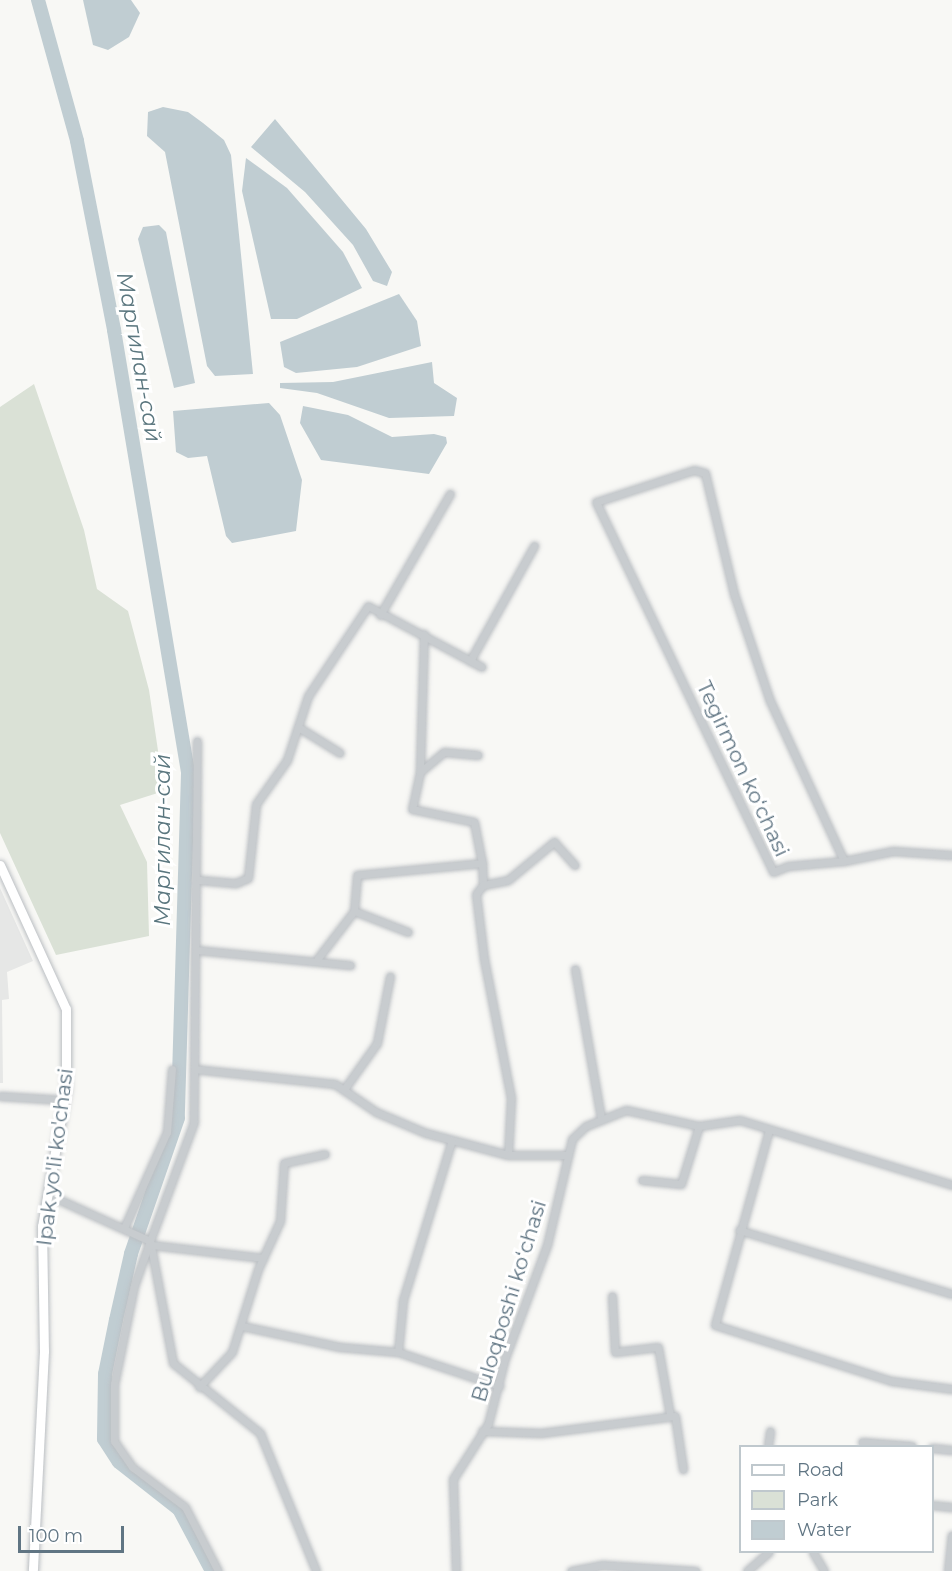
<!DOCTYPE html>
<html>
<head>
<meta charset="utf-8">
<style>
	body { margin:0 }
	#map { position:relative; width:952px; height:1571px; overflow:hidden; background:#f8f8f5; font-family:Montserrat,sans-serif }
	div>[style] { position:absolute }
	.built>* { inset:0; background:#e6e7e6 }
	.green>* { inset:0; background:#dae1d6 }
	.water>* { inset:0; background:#c0cdd2 }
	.river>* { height:14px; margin:-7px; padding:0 7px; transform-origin:7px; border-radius:7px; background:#c0cdd2 }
	.roads { filter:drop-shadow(0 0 2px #bbbfc3) drop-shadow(0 0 2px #bbbfc3) }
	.minor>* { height:7px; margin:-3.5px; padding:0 3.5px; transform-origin:3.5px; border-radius:3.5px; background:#c8cccf }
	.major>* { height:9px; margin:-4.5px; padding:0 4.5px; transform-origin:4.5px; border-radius:4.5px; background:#fff }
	span { translate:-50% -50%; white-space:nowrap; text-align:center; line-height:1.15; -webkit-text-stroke:6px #fff; paint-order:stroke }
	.street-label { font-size:21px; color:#607583 }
	.water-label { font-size:22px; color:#5a767e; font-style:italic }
	.legend { position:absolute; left:739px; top:1445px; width:195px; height:108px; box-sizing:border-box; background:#fff; border:2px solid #bfc8cd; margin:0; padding:8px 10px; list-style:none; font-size:18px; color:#607583 }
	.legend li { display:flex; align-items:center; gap:12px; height:30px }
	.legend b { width:30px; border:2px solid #bfc8cd }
	.scale { position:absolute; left:18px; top:1526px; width:106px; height:27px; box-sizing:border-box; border:3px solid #607583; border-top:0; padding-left:8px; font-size:18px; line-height:21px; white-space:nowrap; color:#607583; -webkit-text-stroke:4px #fff; paint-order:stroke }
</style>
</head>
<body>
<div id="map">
	<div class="built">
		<div style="clip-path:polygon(0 888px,33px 961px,7px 972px,9px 999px,2px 1000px,3px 1083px,0 1083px)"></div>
	</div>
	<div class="green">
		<div style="clip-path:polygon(34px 384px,84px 530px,97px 589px,128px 611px,149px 690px,164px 791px,120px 805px,147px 862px,149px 936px,56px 955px,0 833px,0 407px)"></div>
	</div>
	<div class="water">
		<div style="clip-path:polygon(83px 0,131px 0,140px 13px,129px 37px,108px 50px,93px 45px)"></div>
		<div style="clip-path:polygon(163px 107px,188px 112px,203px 123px,224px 140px,231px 155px,253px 374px,215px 376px,207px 366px,165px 152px,147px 136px,148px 112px)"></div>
		<div style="clip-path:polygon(275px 119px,366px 229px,392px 272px,387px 286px,373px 281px,353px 245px,305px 192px,251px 147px)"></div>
		<div style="clip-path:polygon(246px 158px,287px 188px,343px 252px,362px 288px,297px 319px,271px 319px,242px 191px)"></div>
		<div style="clip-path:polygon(159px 225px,166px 232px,195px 383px,174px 388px,138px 239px,143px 227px)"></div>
		<div style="clip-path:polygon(399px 294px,417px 321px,421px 346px,357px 367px,296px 373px,284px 367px,280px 342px)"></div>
		<div style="clip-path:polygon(432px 362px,434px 383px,457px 398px,454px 416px,389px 418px,317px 393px,280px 388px,280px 383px,333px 382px)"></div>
		<div style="clip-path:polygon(269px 403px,280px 415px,302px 480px,296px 531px,232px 543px,226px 536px,207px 456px,188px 458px,176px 452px,173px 411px)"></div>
		<div style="clip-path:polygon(303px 406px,348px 415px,392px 437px,434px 434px,446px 437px,447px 443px,429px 474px,321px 460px,300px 423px)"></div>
	</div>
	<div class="river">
		<div style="left:38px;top:0;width:146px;rotate:74.5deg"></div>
		<div style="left:77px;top:141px;width:193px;rotate:78.9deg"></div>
		<div style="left:114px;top:330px;width:449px;rotate:80.5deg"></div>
		<div style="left:188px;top:773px;width:345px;rotate:91.7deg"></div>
		<div style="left:178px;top:1118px;width:144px;rotate:109.1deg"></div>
		<div style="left:131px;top:1254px;width:68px;rotate:102.8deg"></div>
		<div style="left:116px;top:1320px;width:55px;rotate:101.5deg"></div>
		<div style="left:105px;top:1374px;width:65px;rotate:90.9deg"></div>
		<div style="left:104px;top:1439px;width:27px;rotate:57deg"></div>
		<div style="left:119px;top:1462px;width:76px;rotate:38.1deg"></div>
		<div style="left:179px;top:1509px;width:70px;rotate:62deg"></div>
	</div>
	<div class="roads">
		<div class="minor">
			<div style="left:380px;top:615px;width:140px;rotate:-60deg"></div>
			<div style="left:424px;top:634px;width:138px;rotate:91.7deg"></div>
			<div style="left:420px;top:772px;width:38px;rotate:102deg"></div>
			<div style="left:412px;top:809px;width:63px;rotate:11.8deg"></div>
			<div style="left:474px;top:822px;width:42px;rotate:79deg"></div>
			<div style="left:482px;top:863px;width:22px;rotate:87deg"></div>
			<div style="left:483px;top:885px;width:11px;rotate:128deg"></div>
			<div style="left:476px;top:894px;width:65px;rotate:83deg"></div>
			<div style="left:484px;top:959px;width:142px;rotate:79deg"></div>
			<div style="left:511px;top:1098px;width:57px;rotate:93deg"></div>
			<div style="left:470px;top:661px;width:132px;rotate:-60.9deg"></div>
			<div style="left:298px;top:727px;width:49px;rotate:31.8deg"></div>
			<div style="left:197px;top:741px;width:381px;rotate:90.5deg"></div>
			<div style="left:194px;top:1122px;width:127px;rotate:110.3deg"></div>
			<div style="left:150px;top:1241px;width:124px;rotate:79.3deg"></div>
			<div style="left:173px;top:1363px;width:112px;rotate:38.8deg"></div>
			<div style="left:260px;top:1433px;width:149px;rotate:67.9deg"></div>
			<div style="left:420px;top:772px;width:31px;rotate:-40deg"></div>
			<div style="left:444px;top:752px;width:34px;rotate:5deg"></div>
			<div style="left:844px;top:861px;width:176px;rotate:-114.8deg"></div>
			<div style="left:770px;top:701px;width:113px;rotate:-108.6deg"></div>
			<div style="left:734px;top:594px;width:124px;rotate:-103.5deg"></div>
			<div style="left:705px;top:473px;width:11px;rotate:-165deg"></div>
			<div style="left:694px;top:470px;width:103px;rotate:161.9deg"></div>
			<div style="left:596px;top:502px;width:410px;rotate:64.4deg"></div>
			<div style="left:773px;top:872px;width:16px;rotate:-22deg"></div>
			<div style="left:788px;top:866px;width:56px;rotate:-5.1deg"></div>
			<div style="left:844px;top:861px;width:50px;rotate:-11.5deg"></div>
			<div style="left:893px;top:851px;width:59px;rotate:3.9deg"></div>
			<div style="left:199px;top:880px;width:37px;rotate:5deg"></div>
			<div style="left:236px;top:883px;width:13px;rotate:-23deg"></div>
			<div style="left:248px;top:878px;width:74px;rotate:-83.8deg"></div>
			<div style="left:256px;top:804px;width:54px;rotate:-54.8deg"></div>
			<div style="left:287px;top:760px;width:67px;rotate:-71.8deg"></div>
			<div style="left:308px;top:696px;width:108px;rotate:-56.3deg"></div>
			<div style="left:368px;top:606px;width:129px;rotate:28.2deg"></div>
			<div style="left:483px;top:885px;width:25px;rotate:-11deg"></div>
			<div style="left:508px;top:880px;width:60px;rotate:-39.6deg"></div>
			<div style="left:554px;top:842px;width:31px;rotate:48deg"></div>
			<div style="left:354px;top:911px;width:58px;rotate:21.3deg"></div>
			<div style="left:196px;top:950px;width:155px;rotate:5.6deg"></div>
			<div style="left:318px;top:958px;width:59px;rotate:-52.5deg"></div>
			<div style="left:354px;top:911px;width:36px;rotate:-85deg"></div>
			<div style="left:357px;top:875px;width:126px;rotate:-5.5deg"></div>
			<div style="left:575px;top:969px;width:151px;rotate:80.1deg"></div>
			<div style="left:194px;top:1069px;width:142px;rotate:6.1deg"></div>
			<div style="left:335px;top:1084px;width:50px;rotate:34.3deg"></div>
			<div style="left:376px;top:1112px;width:54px;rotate:22.8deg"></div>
			<div style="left:426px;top:1133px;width:85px;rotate:15deg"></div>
			<div style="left:508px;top:1155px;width:59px"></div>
			<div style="left:345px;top:1088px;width:55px;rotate:-54.6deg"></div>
			<div style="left:377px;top:1043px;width:68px;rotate:-79deg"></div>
			<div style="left:0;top:1096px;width:64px;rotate:3.6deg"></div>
			<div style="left:769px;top:1130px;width:202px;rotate:105.5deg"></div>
			<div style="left:715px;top:1325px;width:186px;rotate:17.6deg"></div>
			<div style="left:892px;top:1381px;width:61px;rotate:7.6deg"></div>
			<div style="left:642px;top:1180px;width:39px;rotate:6deg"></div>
			<div style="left:681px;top:1184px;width:61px;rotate:-72.8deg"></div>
			<div style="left:49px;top:1195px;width:111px;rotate:24.5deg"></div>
			<div style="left:124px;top:1228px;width:105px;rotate:-65.9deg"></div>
			<div style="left:167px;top:1132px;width:63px;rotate:-85.5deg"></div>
			<div style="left:739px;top:1230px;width:222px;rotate:16.7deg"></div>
			<div style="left:150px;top:1241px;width:48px;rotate:109.6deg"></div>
			<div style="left:134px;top:1286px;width:100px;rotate:101.5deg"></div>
			<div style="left:114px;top:1384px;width:57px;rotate:90deg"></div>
			<div style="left:114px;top:1441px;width:32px;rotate:55deg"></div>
			<div style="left:132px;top:1467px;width:66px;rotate:37deg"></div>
			<div style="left:185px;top:1507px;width:72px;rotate:62.7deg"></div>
			<div style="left:152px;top:1245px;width:112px;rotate:6.7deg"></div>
			<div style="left:612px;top:1296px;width:56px;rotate:86.9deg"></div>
			<div style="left:615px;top:1352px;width:43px;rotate:-6.6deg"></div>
			<div style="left:658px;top:1347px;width:69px;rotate:80deg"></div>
			<div style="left:242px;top:1326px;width:100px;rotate:12.1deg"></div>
			<div style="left:340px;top:1347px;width:58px;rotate:4.9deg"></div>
			<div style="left:398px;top:1352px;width:107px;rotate:18.6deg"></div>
			<div style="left:398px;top:1352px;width:52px;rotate:-84.5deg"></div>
			<div style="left:403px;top:1300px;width:167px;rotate:-73deg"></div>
			<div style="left:199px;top:1387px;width:48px;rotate:-46.7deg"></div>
			<div style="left:232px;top:1352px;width:87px;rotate:-72.6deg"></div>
			<div style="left:258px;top:1269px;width:53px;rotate:-65.4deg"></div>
			<div style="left:280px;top:1221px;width:58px;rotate:-86.1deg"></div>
			<div style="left:284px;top:1163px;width:42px;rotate:-12.4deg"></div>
			<div style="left:482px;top:1431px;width:59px;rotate:1.9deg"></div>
			<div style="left:541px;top:1433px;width:135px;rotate:-7.2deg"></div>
			<div style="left:675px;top:1416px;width:54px;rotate:81.4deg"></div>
			<div style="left:862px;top:1442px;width:50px;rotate:4.6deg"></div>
			<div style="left:768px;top:1446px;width:15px;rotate:-82deg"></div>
			<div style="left:932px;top:1448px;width:20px;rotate:6deg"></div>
			<div style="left:932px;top:1505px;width:20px;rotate:6deg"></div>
			<div style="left:813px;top:1552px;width:22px;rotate:60deg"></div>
			<div style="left:456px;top:1571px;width:92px;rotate:-91.9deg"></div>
			<div style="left:453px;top:1479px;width:65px;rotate:-57.5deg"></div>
			<div style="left:488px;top:1424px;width:68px;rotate:-75.6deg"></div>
			<div style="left:505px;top:1358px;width:121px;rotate:-69.6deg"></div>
			<div style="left:547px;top:1245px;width:109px;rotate:-76.7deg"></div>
			<div style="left:572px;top:1139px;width:19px;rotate:-43deg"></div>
			<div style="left:586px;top:1126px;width:43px;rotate:-21.8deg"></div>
			<div style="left:626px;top:1110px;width:75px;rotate:12.4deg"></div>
			<div style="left:699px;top:1126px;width:41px;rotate:-8.3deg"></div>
			<div style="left:740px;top:1120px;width:222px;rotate:17deg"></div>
			<div style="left:571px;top:1571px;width:33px;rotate:-11deg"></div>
			<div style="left:603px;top:1565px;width:93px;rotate:3.7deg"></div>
			<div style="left:747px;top:1571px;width:29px;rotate:-41deg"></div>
			<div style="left:948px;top:1571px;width:36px;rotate:-84deg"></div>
		</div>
		<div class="major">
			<div style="left:0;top:865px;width:158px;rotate:65.4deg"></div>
			<div style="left:66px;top:1009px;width:80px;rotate:90deg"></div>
			<div style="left:66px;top:1089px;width:139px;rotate:99.9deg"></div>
			<div style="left:42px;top:1226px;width:125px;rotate:89.1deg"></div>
			<div style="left:44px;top:1351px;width:220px;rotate:92.9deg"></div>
		</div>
	</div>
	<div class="street-label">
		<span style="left:743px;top:769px;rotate:65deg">Tegirmon koʻchasi</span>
		<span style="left:55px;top:1157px;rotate:-83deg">Ipak yo'li ko'chasi</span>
		<span style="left:509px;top:1301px;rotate:-73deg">Buloqboshi koʻchasi</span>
	</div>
	<div class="water-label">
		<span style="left:139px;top:357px;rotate:80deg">Маргилан-сай</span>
		<span style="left:163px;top:840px;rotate:-90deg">Маргилан-сай</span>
	</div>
	<ul class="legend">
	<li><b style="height:8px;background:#fff"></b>Road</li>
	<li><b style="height:16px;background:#dae1d6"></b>Park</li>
	<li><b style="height:16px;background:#c0cdd2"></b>Water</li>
	</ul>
	<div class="scale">100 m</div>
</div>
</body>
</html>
